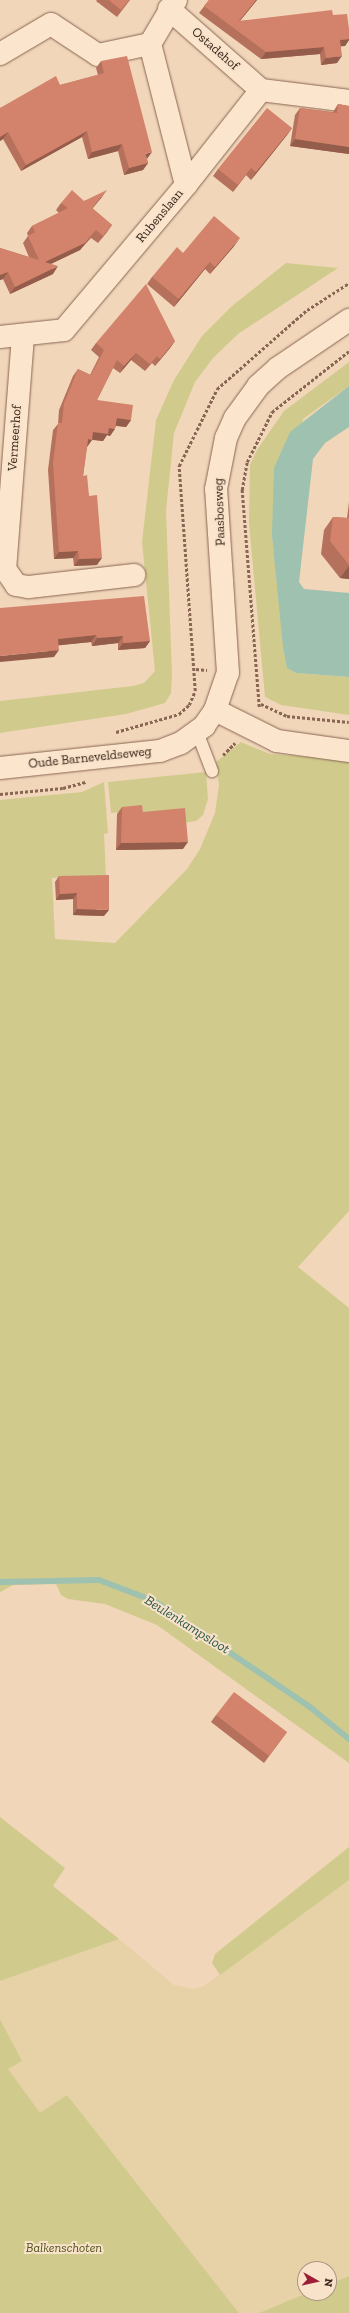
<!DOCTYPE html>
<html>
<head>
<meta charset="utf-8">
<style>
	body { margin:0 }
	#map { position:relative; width:349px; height:2313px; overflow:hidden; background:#f1d6b9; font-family:"Zilla Slab",serif }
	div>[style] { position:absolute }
	.farmland>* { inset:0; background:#e7d1a6 }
	.green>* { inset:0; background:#d0cb8d }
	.water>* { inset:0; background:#9ec1b0 }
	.stream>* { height:6px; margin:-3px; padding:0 3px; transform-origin:3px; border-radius:3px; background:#9ec1b0 }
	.path>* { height:2.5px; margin-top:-1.25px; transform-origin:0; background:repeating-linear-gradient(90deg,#896553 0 3px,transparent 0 5px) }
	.roads { filter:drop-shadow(0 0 1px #896553) drop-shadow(0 0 1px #896553) }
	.lane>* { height:12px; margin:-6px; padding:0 6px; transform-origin:6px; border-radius:6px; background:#fce5cd }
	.street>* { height:22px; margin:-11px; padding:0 11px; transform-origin:11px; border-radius:11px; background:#fce5cd }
	.secondary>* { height:22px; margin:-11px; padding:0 11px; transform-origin:11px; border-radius:11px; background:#fce5cd }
	.wall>* { inset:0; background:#b5715c }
	.shaded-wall>* { inset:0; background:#945c4b }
	.building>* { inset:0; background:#d3836b }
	span { translate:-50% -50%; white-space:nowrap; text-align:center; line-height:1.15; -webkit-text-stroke:4px #f8e2c9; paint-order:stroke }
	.street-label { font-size:13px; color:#362219 }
	.park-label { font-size:13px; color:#51551e; font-style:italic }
	.water-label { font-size:14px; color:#27584b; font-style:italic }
	.north { position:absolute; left:297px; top:2261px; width:40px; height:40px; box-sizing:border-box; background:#f8e2c9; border:1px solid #aa9583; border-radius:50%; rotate:98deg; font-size:11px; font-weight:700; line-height:16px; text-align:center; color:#362219 }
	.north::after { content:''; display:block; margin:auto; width:14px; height:18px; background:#9d1e36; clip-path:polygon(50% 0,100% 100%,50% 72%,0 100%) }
</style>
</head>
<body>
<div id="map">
	<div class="farmland">
		<div style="clip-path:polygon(349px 1880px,349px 2276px,329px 2284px,329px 2269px,305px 2269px,307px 2293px,259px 2313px,239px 2313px,67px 2095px,39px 2115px,5px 2070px,22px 2061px,0 2019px,0 1981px,119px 1939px,174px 1985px,194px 1989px,204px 1986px)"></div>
	</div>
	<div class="green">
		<div style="clip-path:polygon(286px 263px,338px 268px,238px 334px,213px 358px,195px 382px,174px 433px,166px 511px,172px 674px,171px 693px,165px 703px,126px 714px,0 733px,0 701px,133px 686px,144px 683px,155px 671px,142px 542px,156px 420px,174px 380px,202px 336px,232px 306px)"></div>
		<div style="clip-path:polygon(349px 362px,349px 386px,303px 419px,272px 536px,287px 667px,296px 673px,349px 677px,349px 715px,281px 705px,265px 697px,249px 523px,250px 465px,257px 450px,284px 411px)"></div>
		<div style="clip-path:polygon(241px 742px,270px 754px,349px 760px,349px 1211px,298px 1267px,349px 1308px,349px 1763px,157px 1625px,105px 1604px,68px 1599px,61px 1595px,56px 1584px,13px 1585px,0 1592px,0 800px,82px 792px,104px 782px,108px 833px,104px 834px,106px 876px,52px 878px,55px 939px,115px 943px,187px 869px,200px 849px,215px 813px,219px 785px,216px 762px)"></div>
		<div style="clip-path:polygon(206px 772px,208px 799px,203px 815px,196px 821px,183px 823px,139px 815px,139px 810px,111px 813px,108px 782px)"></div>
		<div style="clip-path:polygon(0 1817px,65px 1868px,53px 1886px,119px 1939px,0 1981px)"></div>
		<div style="clip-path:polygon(349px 1847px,349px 1880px,220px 1975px,212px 1963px,215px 1954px)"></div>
		<div style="clip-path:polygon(0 2019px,22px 2061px,8px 2069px,40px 2113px,67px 2095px,239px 2313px,0 2313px)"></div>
		<div style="clip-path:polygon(349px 2276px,349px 2313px,259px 2313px,307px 2293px,329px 2293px,329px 2284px)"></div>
	</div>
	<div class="water">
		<div style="clip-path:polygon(349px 386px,349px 427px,325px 443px,313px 459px,299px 582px,304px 589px,349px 593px,349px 677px,296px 673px,287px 668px,283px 647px,272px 536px,274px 468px,290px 432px)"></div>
	</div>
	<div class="stream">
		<div style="left:0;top:1582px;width:99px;rotate:-1.2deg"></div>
		<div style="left:99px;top:1580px;width:59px;rotate:20.9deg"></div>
		<div style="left:154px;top:1601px;width:189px;rotate:34.2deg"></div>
		<div style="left:310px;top:1707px;width:50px;rotate:39.4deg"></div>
	</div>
	<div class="path">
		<div style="left:196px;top:669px;width:11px;rotate:5deg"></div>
		<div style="left:261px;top:704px;width:29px;rotate:25deg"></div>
		<div style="left:287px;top:716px;width:62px;rotate:5.5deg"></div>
		<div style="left:259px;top:707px;width:218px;rotate:-94.5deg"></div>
		<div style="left:242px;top:490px;width:28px;rotate:-80deg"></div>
		<div style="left:247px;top:462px;width:56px;rotate:-63.4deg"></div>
		<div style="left:272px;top:412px;width:98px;rotate:-38.4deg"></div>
		<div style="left:116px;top:732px;width:66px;rotate:-15.9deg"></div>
		<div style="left:179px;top:714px;width:13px;rotate:-42deg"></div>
		<div style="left:189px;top:705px;width:15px;rotate:-67deg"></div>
		<div style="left:195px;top:691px;width:226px;rotate:-94.1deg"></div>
		<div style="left:179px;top:466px;width:86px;rotate:-63.7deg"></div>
		<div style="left:217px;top:389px;width:120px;rotate:-41.3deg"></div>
		<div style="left:307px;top:310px;width:50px;rotate:-32.7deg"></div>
		<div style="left:223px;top:755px;width:17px;rotate:-45deg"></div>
		<div style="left:0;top:794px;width:63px;rotate:-5.4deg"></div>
		<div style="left:63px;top:788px;width:24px;rotate:-15deg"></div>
	</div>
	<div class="roads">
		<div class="lane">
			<div style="left:197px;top:732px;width:42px;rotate:69deg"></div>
		</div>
		<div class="street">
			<div style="left:169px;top:9px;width:123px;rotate:41.4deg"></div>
			<div style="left:261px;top:90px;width:89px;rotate:7.1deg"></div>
			<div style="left:0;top:54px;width:59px;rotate:-30.5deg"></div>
			<div style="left:51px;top:24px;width:56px;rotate:33.4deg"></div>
			<div style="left:98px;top:55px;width:53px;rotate:-11.9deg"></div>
			<div style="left:186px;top:185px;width:121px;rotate:-51.7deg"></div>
			<div style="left:23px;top:336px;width:234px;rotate:94.4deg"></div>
			<div style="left:5px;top:569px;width:19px;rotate:55deg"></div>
			<div style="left:16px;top:585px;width:13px;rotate:9deg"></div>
			<div style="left:29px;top:587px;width:106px;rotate:-6.5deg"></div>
			<div style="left:0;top:337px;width:64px;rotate:-6.2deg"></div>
			<div style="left:64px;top:330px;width:189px;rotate:-49.9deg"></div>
			<div style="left:186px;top:185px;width:146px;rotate:-104.3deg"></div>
			<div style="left:150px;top:44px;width:51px;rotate:-59.4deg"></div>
		</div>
		<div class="secondary">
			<div style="left:215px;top:710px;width:69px;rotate:26.6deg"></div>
			<div style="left:277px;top:741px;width:73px;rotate:7.9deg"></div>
			<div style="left:0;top:768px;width:161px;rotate:-6.1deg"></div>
			<div style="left:160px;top:751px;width:22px;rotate:-21deg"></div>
			<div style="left:181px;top:743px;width:29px;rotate:-36deg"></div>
			<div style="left:204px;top:726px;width:19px;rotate:-55deg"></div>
			<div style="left:215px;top:710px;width:39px;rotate:-71deg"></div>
			<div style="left:228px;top:673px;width:184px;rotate:-93.7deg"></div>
			<div style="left:216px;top:489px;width:52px;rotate:-78.9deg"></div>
			<div style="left:226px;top:438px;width:22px;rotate:-66deg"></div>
			<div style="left:235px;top:418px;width:39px;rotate:-54deg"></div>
			<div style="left:258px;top:386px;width:27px;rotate:-42deg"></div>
			<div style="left:278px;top:368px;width:86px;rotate:-34.1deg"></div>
		</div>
	</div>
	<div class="wall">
		<div style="clip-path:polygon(97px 0,130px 0,117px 17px,96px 1px)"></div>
		<div style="clip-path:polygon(209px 0,257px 0,240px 21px,333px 15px,349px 29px,349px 40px,345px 46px,341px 46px,337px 63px,321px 65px,320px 54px,261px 59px,199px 13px)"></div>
		<div style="clip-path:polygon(101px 61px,147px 159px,148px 163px,143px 170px,124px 175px,118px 151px,88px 159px,82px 137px,21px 171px,3px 139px,0 141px,0 108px,60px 85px,98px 75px,96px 68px)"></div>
		<div style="clip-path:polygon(338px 104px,349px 106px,349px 154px,290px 146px,295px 115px,300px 108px,333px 112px)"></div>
		<div style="clip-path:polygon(292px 128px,287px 135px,251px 180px,246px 175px,233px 192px,213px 176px,218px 169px)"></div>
		<div style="clip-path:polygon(102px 197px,92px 208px,112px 225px,98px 243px,91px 238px,80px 250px,51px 264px,53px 274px,10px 294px,3px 279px,0 280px,0 248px,29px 257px,23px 243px,28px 236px,27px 233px,32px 226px,59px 213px,56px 210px,61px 203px,84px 201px)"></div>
		<div style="clip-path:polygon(235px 245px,210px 274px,205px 269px,174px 307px,147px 284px,152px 277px,183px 253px)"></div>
		<div style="clip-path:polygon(175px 341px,170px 348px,155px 366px,152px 363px,145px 371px,131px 360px,120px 373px,113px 368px,97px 400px,131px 420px,126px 427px,116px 426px,110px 436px,107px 435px,103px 441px,92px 440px,87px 447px,83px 476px,89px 496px,97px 565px,74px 566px,73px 558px,54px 559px,48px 470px,53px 430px,58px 424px,59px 410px,73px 376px,78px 369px,90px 375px,99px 357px,91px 350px,96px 343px)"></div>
		<div style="clip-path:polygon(349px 502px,349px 579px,340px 578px,321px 554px,324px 530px,333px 517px,347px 518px)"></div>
		<div style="clip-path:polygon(0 608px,150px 641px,145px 648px,118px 650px,118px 643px,92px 646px,91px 642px,58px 645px,54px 657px)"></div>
		<div style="clip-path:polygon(122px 807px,143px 812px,183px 849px,116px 850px,117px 814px)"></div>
		<div style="clip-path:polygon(59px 876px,104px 916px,73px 915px,73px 899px,56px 900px,55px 882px)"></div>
		<div style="clip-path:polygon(216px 1715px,287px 1732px,264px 1763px,211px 1722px)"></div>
	</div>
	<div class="shaded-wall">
		<div style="clip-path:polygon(256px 0,257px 0,234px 28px,239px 21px)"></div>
		<div style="clip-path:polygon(349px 39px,349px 40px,345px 46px,335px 47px,340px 40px)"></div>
		<div style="clip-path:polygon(324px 47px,320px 54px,261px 59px,266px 52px)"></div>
		<div style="clip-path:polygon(342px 56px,337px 63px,321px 65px,326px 58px)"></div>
		<div style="clip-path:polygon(292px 128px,287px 135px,251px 180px,256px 172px)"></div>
		<div style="clip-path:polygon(87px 131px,82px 137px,21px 171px,26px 165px)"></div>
		<div style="clip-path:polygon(8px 132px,3px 139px,0 141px,0 137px)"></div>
		<div style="clip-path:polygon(295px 139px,349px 147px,349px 154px,290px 146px)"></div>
		<div style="clip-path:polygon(122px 144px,118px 151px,88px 159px,92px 152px)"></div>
		<div style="clip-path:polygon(152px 152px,147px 159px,145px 154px)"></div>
		<div style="clip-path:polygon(148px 163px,143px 170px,124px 175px,129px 168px)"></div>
		<div style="clip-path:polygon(251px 168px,246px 175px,233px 192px,238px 185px)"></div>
		<div style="clip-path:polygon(107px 190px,102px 197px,87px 215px,92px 208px)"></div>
		<div style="clip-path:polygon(112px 225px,107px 232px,98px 243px,103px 236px)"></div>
		<div style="clip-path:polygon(96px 230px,80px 250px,40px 269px,45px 262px)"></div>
		<div style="clip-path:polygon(240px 238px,235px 245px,210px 274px,215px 267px)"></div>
		<div style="clip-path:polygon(210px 262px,205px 269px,174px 307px,179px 299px)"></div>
		<div style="clip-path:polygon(58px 266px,53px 274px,10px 294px,15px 287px)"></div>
		<div style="clip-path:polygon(8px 272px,3px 279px,0 280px,0 275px)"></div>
		<div style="clip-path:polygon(175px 341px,170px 348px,155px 366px,160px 359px)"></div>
		<div style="clip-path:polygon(136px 353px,131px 360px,120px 373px,124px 366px)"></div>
		<div style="clip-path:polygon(117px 418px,131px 420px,126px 427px,112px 425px)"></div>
		<div style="clip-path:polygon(109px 428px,115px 429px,110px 436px,107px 435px,103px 441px,88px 439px,93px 432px)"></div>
		<div style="clip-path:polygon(88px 439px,92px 440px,87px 447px)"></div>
		<div style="clip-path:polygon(78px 551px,73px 558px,54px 559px,59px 552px)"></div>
		<div style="clip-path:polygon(102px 558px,97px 565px,74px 566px,79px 559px)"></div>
		<div style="clip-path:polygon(349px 566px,349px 579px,340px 578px)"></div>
		<div style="clip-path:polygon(96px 635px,91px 642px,53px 646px,58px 639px)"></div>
		<div style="clip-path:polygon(123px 636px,118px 643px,92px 646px,97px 638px)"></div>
		<div style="clip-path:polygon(150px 641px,145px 648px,118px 650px,123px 643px)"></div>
		<div style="clip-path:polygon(59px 650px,54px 657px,0 662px,0 656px)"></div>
		<div style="clip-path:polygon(188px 842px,183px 849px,116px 850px,121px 843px)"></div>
		<div style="clip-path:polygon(77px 893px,73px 899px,56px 900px,60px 894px)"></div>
		<div style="clip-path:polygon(77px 909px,109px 910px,104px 916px,73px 915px)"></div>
	</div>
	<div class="building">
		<div style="clip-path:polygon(109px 0,129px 0,121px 10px)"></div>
		<div style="clip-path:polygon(209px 0,256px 0,239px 21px,332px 10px,333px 15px,347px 14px,349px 29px,349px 39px,340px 40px,342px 56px,326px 58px,324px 47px,266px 52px,204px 6px)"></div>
		<div style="clip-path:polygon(127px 56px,152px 152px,145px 154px,148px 163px,129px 168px,122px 144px,92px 152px,87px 131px,26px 165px,8px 132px,0 137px,0 108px,56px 76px,60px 85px,104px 73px,101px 61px)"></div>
		<div style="clip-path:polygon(338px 104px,349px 106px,349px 147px,295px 139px,300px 108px,337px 113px)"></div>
		<div style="clip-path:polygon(267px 108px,292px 128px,256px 172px,251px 168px,238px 185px,218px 169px)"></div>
		<div style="clip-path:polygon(72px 190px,84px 201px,107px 190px,92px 208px,112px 225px,103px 236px,96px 230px,85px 243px,45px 262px,58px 266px,15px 287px,8px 272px,0 275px,0 248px,39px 260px,28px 236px,35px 232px,32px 226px,68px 208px,61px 203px)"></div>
		<div style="clip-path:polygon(214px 216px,240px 238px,215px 267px,210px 262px,179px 299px,152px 277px,177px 247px,183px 253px)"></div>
		<div style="clip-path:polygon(146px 284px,175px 341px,160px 359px,157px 356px,150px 364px,136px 353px,124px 366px,117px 360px,97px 400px,133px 405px,131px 420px,117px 418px,115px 429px,109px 428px,108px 434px,93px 432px,92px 440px,88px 439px,83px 476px,87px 475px,89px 496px,97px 495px,102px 558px,79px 559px,78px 551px,59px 552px,53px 463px,58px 423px,62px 423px,64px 403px,78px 369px,91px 375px,104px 350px,96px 343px)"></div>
		<div style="clip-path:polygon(333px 517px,349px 518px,349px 565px,330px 541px)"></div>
		<div style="clip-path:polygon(144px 596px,150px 641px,123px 643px,123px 636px,97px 638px,96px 635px,58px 639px,59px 650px,0 656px,0 608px)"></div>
		<div style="clip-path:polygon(142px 805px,143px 812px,185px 808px,188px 842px,121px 843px,122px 807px)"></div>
		<div style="clip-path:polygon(109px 875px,109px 910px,77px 909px,77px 893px,60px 894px,59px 876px)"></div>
		<div style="clip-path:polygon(234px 1692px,287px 1732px,269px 1756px,216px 1715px)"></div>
	</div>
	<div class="street-label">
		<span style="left:215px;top:49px;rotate:41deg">Ostadehof</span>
		<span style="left:160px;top:216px;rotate:-50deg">Rubenslaan</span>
		<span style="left:15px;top:438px;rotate:-86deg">Vermeerhof</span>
		<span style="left:220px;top:512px;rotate:-92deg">Paasbosweg</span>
		<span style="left:90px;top:758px;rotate:-6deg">Oude Barneveldseweg</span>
	</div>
	<div class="park-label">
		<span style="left:64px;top:2248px">Balkenschoten</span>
	</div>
	<div class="water-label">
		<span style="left:187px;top:1625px;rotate:32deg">Beulenkampsloot</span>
	</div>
	<div class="north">N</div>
</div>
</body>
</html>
